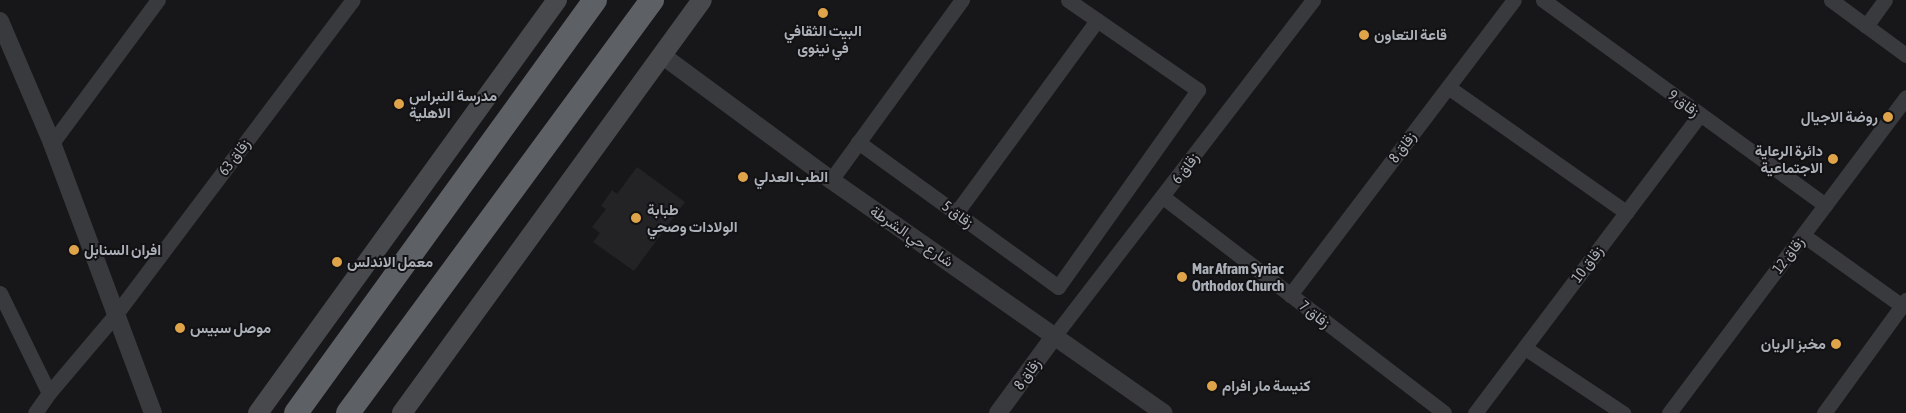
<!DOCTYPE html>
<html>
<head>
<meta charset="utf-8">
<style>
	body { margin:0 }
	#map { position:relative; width:1906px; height:413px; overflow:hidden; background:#171719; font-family:"Asap Condensed",Vazirmatn,sans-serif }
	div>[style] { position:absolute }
	.built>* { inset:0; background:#232326 }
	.minor>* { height:15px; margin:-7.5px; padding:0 7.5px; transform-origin:7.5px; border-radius:7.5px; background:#393a3d }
	.tertiary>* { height:18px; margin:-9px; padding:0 9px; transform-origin:9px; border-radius:9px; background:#393a3d }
	.secondary>* { height:20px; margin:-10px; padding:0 10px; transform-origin:10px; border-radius:10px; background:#47494d }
	.trunk>* { height:24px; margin:-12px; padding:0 12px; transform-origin:12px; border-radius:12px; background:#5d6065 }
	.dots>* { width:14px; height:14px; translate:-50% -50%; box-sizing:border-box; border:2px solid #121214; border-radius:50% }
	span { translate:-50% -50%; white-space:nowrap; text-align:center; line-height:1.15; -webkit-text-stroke:4px #121214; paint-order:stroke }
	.poi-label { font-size:15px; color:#abafb7; font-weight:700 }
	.left { translate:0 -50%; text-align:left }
	.right { translate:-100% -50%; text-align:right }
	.street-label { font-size:15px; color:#abafb7 }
</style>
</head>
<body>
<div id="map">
	<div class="built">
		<div style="clip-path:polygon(637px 167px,685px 202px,634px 271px,593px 242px,600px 233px,592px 227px,606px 209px,601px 206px,612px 190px,617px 194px)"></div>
	</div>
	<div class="minor">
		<div style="left:1543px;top:0;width:349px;rotate:36deg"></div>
		<div style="left:1831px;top:0;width:93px;rotate:36.3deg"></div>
		<div style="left:1866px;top:26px;width:32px;rotate:-54deg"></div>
		<div style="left:1448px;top:87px;width:218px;rotate:35.1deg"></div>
		<div style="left:858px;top:142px;width:247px;rotate:35.9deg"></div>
		<div style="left:1058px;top:287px;width:242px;rotate:-54.6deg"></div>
		<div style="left:1198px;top:90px;width:158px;rotate:-145.3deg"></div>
		<div style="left:52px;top:143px;width:178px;rotate:-53.5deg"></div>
		<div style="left:831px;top:180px;width:223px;rotate:-54deg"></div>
		<div style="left:1163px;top:197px;width:354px;rotate:37.5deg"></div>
		<div style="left:956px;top:213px;width:239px;rotate:-53.8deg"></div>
		<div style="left:1803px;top:235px;width:122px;rotate:35.6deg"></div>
		<div style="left:0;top:293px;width:111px;rotate:63.9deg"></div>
		<div style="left:49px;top:393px;width:24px;rotate:125deg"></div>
		<div style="left:1290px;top:295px;width:370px;rotate:-52.8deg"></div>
		<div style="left:1055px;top:335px;width:423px;rotate:-52.4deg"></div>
		<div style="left:1525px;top:348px;width:118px;rotate:33.6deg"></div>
		<div style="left:49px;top:393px;width:104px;rotate:-49.7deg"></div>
		<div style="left:116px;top:314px;width:393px;rotate:-53deg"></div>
		<div style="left:1475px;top:413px;width:374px;rotate:-53deg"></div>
		<div style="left:1669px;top:413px;width:395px;rotate:-53.1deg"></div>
		<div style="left:1824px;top:413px;width:140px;rotate:-54deg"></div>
	</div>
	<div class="tertiary">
		<div style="left:0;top:21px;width:133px;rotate:66.9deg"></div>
		<div style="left:52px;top:143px;width:288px;rotate:69.5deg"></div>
		<div style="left:663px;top:56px;width:209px;rotate:36.4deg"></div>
		<div style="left:831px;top:180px;width:406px;rotate:35deg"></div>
		<div style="left:998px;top:413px;width:97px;rotate:-53.8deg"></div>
	</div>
	<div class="secondary">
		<div style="left:258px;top:413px;width:510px;rotate:-54.1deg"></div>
		<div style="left:402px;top:413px;width:510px;rotate:-54.01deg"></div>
	</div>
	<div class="trunk">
		<div style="left:296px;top:413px;width:510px;rotate:-54.1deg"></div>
		<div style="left:348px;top:413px;width:513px;rotate:-53.64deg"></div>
	</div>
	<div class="dots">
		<div style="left:823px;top:13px;background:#dfa449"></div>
		<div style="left:1364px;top:35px;background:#dfa449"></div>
		<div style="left:399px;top:104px;background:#dfa449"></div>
		<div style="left:1888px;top:117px;background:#dfa449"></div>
		<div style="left:1833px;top:159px;background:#dfa449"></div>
		<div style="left:743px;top:177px;background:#dfa449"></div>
		<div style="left:636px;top:218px;background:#dfa449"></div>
		<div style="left:74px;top:250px;background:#dfa449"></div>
		<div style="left:337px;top:262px;background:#dfa449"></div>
		<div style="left:1182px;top:277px;background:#dfa449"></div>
		<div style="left:180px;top:328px;background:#dfa449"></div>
		<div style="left:1836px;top:344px;background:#dfa449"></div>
		<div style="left:1212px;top:386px;background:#dfa449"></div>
	</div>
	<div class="poi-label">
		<span style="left:823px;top:39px">البيت الثقافي<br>في نينوى</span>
		<span class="left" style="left:1374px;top:35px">قاعة التعاون</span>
		<span class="left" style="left:409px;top:104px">مدرسة النبراس<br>الاهلية</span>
		<span class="right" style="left:1878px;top:117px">روضة الاجيال</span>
		<span class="right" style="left:1823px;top:159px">دائرة الرعاية<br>الاجتماعية</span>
		<span class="left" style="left:754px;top:177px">الطب العدلي</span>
		<span class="left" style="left:647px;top:218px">طبابة<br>الولادات وصحي</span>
		<span class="left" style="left:84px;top:250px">افران السنابل</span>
		<span class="left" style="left:347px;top:262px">معمل الاندلس</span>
		<span class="left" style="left:1192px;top:277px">Mar Afram Syriac<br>Orthodox Church</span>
		<span class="left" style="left:190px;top:328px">موصل سبيس</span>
		<span class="right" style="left:1826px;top:344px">مخبز الريان</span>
		<span class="left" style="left:1222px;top:386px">كنيسة مار افرام</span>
	</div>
	<div class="street-label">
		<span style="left:1684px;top:103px;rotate:36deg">زقاق 9</span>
		<span style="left:1402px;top:147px;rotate:-53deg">زقاق 8</span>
		<span style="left:234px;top:157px;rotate:-53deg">زقاق 63</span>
		<span style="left:1185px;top:168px;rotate:-53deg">زقاق 6</span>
		<span style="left:958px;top:214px;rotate:36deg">زقاق 5</span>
		<span style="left:912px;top:236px;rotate:34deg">شارع حي الشرطة</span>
		<span style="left:1788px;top:255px;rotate:-53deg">زقاق 12</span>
		<span style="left:1587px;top:264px;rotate:-53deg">زقاق 10</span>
		<span style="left:1315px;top:314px;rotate:38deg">زقاق 7</span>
		<span style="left:1027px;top:374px;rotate:-54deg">زقاق 8</span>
	</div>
</div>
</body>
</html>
